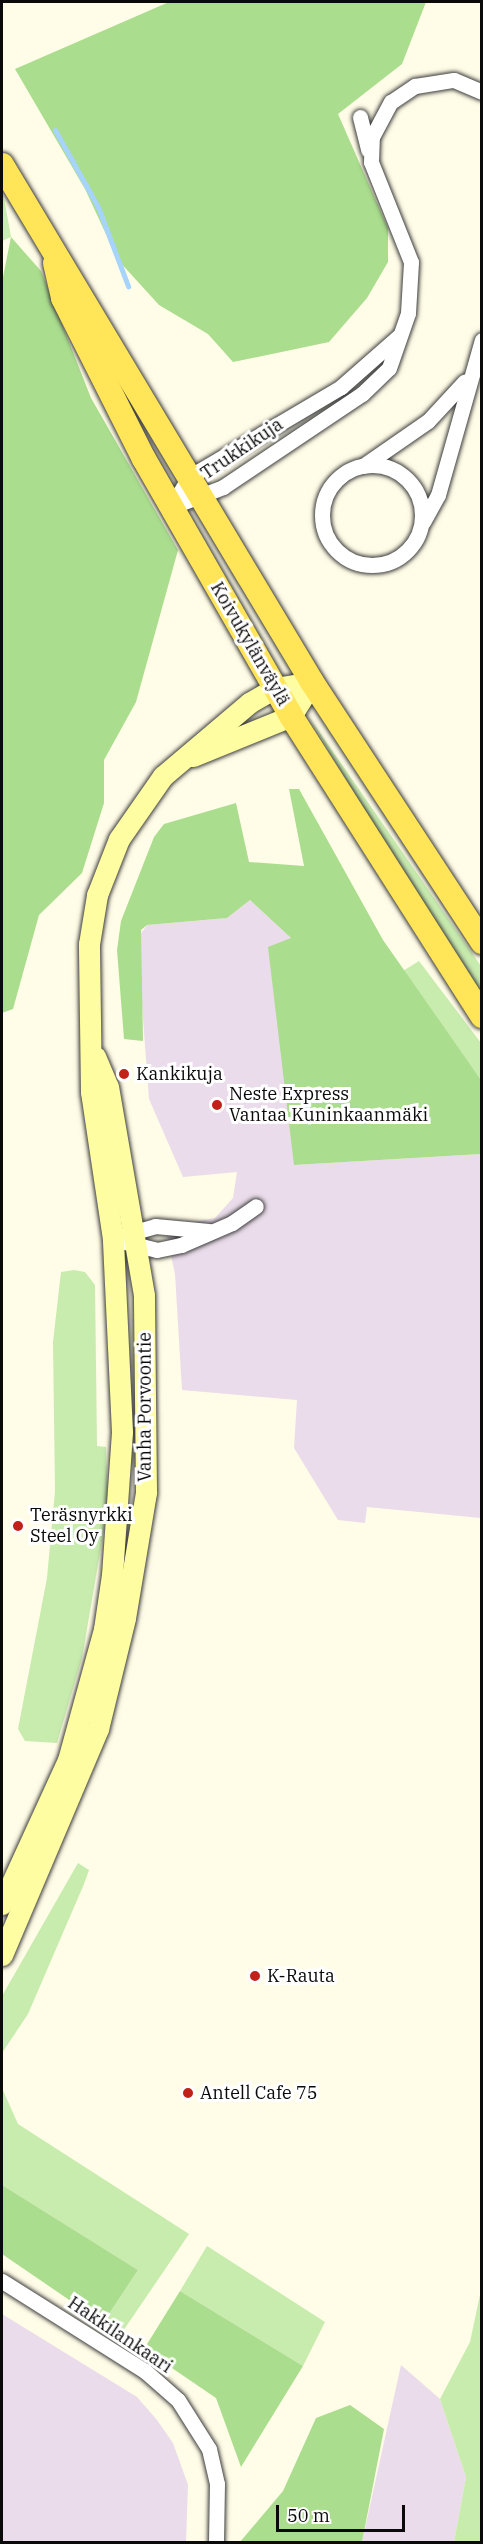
<!DOCTYPE html>
<html>
<head>
<meta charset="utf-8">
<style>
	body { margin:0 }
	#map { position:relative; width:483px; height:2544px; overflow:hidden; background:#fffce7; font-family:"IBM Plex Serif",serif }
	div>[style] { position:absolute }
	.industrial>* { inset:0; background:#eadcea }
	.green>* { inset:0; background:#c8ebae }
	.forest>* { inset:0; background:#aadd8d }
	.stream>* { height:5px; margin:-2.5px; padding:0 2.5px; transform-origin:2.5px; border-radius:2.5px; background:#a7d4fb }
	.roads { filter:drop-shadow(0 0 2px #3d3d3d) drop-shadow(0 0 2px #3d3d3d) }
	.minor>* { height:15px; margin:-7.5px; padding:0 7.5px; transform-origin:7.5px; border-radius:7.5px; background:#fff }
	.minor>.ring { margin:-7.5px; padding:0; box-sizing:content-box; background:none; border:15px solid #fff; border-radius:50% }
	.secondary>* { height:21px; margin:-10.5px; padding:0 10.5px; transform-origin:10.5px; border-radius:10.5px; background:#fffda2 }
	.primary>* { height:24px; margin:-12px; padding:0 12px; transform-origin:12px; border-radius:12px; background:#ffe557 }
	.dots>* { width:16px; height:16px; translate:-50% -50%; box-sizing:border-box; border:3px solid #fff; border-radius:50% }
	span { translate:-50% -50%; white-space:nowrap; text-align:center; line-height:1.15; -webkit-text-stroke:6px #fff; paint-order:stroke }
	.street-label { font-size:18px; color:#0a0a0a }
	.poi-label { font-size:18px; color:#0a0a0a }
	.left { translate:0 -50%; text-align:left }
	.frame { position:absolute; inset:0; border:3px solid #0a0a0a; pointer-events:none }
	.scale { position:absolute; left:276px; top:2505px; width:129px; height:27px; box-sizing:border-box; border:3px solid #0a0a0a; border-top:0; padding-left:8px; font-size:18px; line-height:21px; white-space:nowrap; color:#0a0a0a; -webkit-text-stroke:4px #fff; paint-order:stroke }
</style>
</head>
<body>
<div id="map">
	<div class="industrial">
		<div style="clip-path:polygon(250px 900px,291px 938px,294px 1165px,481px 1154px,481px 1518px,367px 1507px,365px 1523px,338px 1520px,294px 1448px,297px 1400px,182px 1390px,175px 1274px,165px 1227px,215px 1218px,233px 1198px,237px 1172px,183px 1177px,149px 1099px,137px 939px,147px 925px,227px 918px)"></div>
		<div style="clip-path:polygon(2px 2314px,137px 2397px,157px 2420px,173px 2443px,188px 2485px,186px 2542px,2px 2542px)"></div>
		<div style="clip-path:polygon(401px 2365px,440px 2399px,466px 2477px,454px 2542px,362px 2542px)"></div>
	</div>
	<div class="green">
		<div style="clip-path:polygon(2px 187px,11px 237px,2px 241px)"></div>
		<div style="clip-path:polygon(307px 714px,481px 966px,481px 995px,415px 895px)"></div>
		<div style="clip-path:polygon(419px 961px,481px 1043px,481px 1080px,403px 971px)"></div>
		<div style="clip-path:polygon(74px 1270px,85px 1272px,95px 1285px,97px 1446px,106px 1447px,108px 1506px,82px 1658px,57px 1743px,25px 1741px,18px 1729px,47px 1578px,55px 1491px,53px 1342px,61px 1272px)"></div>
		<div style="clip-path:polygon(78px 1863px,89px 1870px,84px 1884px,28px 2014px,2px 2053px,2px 1996px)"></div>
		<div style="clip-path:polygon(2px 2088px,18px 2124px,189px 2234px,121px 2334px,103px 2323px,138px 2270px,2px 2185px)"></div>
		<div style="clip-path:polygon(207px 2246px,325px 2322px,303px 2366px,180px 2291px)"></div>
		<div style="clip-path:polygon(481px 2290px,481px 2542px,454px 2542px,466px 2477px,440px 2399px,470px 2342px)"></div>
	</div>
	<div class="forest">
		<div style="clip-path:polygon(169px 2px,426px 2px,402px 64px,338px 114px,388px 228px,388px 262px,367px 298px,329px 342px,233px 362px,208px 334px,159px 305px,118px 260px,85px 189px,15px 69px)"></div>
		<div style="clip-path:polygon(11px 237px,41px 271px,91px 398px,178px 550px,136px 702px,104px 760px,104px 803px,82px 873px,39px 915px,13px 1009px,2px 1013px,2px 282px)"></div>
		<div style="clip-path:polygon(289px 789px,299px 789px,383px 940px,481px 1080px,481px 1154px,294px 1165px,268px 947px,291px 938px,250px 900px,227px 918px,147px 925px,141px 930px,143px 1041px,124px 1039px,117px 950px,121px 921px,154px 837px,164px 824px,236px 803px,249px 862px,304px 866px)"></div>
		<div style="clip-path:polygon(2px 2185px,138px 2270px,103px 2323px,2px 2254px)"></div>
		<div style="clip-path:polygon(180px 2291px,303px 2366px,241px 2467px,216px 2398px,144px 2349px)"></div>
		<div style="clip-path:polygon(350px 2405px,384px 2429px,362px 2542px,240px 2542px,283px 2491px,316px 2418px)"></div>
	</div>
	<div class="stream">
		<div style="left:55px;top:130px;width:88px;rotate:60.8deg"></div>
		<div style="left:98px;top:207px;width:85px;rotate:69.2deg"></div>
	</div>
	<div class="roads">
		<div class="minor">
			<div style="left:360px;top:117px;width:34px;rotate:76deg"></div>
			<div class="ring" style="left:322px;top:465px;width:85px;height:85px"></div>
			<div style="left:363px;top:466px;width:79px;rotate:-34.7deg"></div>
			<div style="left:428px;top:421px;width:54px;rotate:-47.2deg"></div>
			<div style="left:171px;top:507px;width:56px;rotate:-21deg"></div>
			<div style="left:223px;top:487px;width:167px;rotate:-33.8deg"></div>
			<div style="left:362px;top:394px;width:37px;rotate:-44deg"></div>
			<div style="left:389px;top:368px;width:58px;rotate:-70.9deg"></div>
			<div style="left:408px;top:313px;width:51px;rotate:-86.6deg"></div>
			<div style="left:411px;top:262px;width:108px;rotate:-111.8deg"></div>
			<div style="left:371px;top:162px;width:25px;rotate:-88deg"></div>
			<div style="left:372px;top:137px;width:40px;rotate:-62deg"></div>
			<div style="left:391px;top:102px;width:29px;rotate:-34deg"></div>
			<div style="left:415px;top:86px;width:39px;rotate:-9deg"></div>
			<div style="left:454px;top:80px;width:30px;rotate:23deg"></div>
			<div style="left:171px;top:507px;width:35px;rotate:-59deg"></div>
			<div style="left:189px;top:477px;width:177px;rotate:-30.6deg"></div>
			<div style="left:341px;top:387px;width:77px;rotate:-41.3deg"></div>
			<div style="left:423px;top:522px;width:31px;rotate:-61deg"></div>
			<div style="left:438px;top:495px;width:161px;rotate:-74.2deg"></div>
			<div style="left:124px;top:1235px;width:32px;rotate:-16deg"></div>
			<div style="left:155px;top:1226px;width:54px;rotate:5.3deg"></div>
			<div style="left:113px;top:1239px;width:45px;rotate:14deg"></div>
			<div style="left:157px;top:1250px;width:25px;rotate:-12deg"></div>
			<div style="left:181px;top:1245px;width:56px;rotate:-23.3deg"></div>
			<div style="left:232px;top:1223px;width:29px;rotate:-35deg"></div>
			<div style="left:2px;top:2281px;width:169px;rotate:32.2deg"></div>
			<div style="left:145px;top:2371px;width:44px;rotate:41.3deg"></div>
			<div style="left:178px;top:2400px;width:58px;rotate:57.7deg"></div>
			<div style="left:209px;top:2449px;width:36px;rotate:77deg"></div>
			<div style="left:217px;top:2484px;width:58px;rotate:91deg"></div>
		</div>
		<div class="secondary">
			<div style="left:193px;top:756px;width:106px;rotate:-22.2deg"></div>
			<div style="left:291px;top:716px;width:40px;rotate:-58deg"></div>
			<div style="left:2px;top:1904px;width:158px;rotate:-65.4deg"></div>
			<div style="left:68px;top:1760px;width:136px;rotate:-74.6deg"></div>
			<div style="left:104px;top:1629px;width:55px;rotate:-81.6deg"></div>
			<div style="left:112px;top:1575px;width:143px;rotate:-86deg"></div>
			<div style="left:122px;top:1432px;width:193px;rotate:-92.7deg"></div>
			<div style="left:113px;top:1239px;width:149px;rotate:-98.5deg"></div>
			<div style="left:91px;top:1092px;width:148px;rotate:-90.8deg"></div>
			<div style="left:89px;top:944px;width:50px;rotate:-80.7deg"></div>
			<div style="left:97px;top:895px;width:60px;rotate:-68.6deg"></div>
			<div style="left:119px;top:839px;width:77px;rotate:-55.1deg"></div>
			<div style="left:163px;top:776px;width:113px;rotate:-40.3deg"></div>
			<div style="left:249px;top:703px;width:30px;rotate:-30deg"></div>
			<div style="left:275px;top:688px;width:37px;rotate:-9deg"></div>
			<div style="left:2px;top:1955px;width:246px;rotate:-67deg"></div>
			<div style="left:98px;top:1729px;width:114px;rotate:-76.3deg"></div>
			<div style="left:125px;top:1618px;width:128px;rotate:-80.5deg"></div>
			<div style="left:146px;top:1492px;width:197px;rotate:-90.6deg"></div>
			<div style="left:144px;top:1295px;width:211px;rotate:-99.8deg"></div>
			<div style="left:108px;top:1087px;width:33px;rotate:-113deg"></div>
		</div>
		<div class="primary">
			<div style="left:2px;top:165px;width:603px;rotate:59.05deg"></div>
			<div style="left:312px;top:682px;width:311px;rotate:56.8deg"></div>
			<div style="left:55px;top:263px;width:36px;rotate:77deg"></div>
			<div style="left:63px;top:298px;width:180px;rotate:63.3deg"></div>
			<div style="left:144px;top:459px;width:296px;rotate:60.2deg"></div>
			<div style="left:291px;top:716px;width:356px;rotate:57.5deg"></div>
		</div>
	</div>
	<div class="dots">
		<div style="left:124px;top:1074px;background:#c2211a"></div>
		<div style="left:217px;top:1105px;background:#c2211a"></div>
		<div style="left:18px;top:1526px;background:#c2211a"></div>
		<div style="left:255px;top:1976px;background:#c2211a"></div>
		<div style="left:188px;top:2093px;background:#c2211a"></div>
	</div>
	<div class="street-label">
		<span style="left:242px;top:449px;rotate:-34deg">Trukkikuja</span>
		<span style="left:250px;top:644px;rotate:60deg">Koivukylänväylä</span>
		<span style="left:145px;top:1407px;rotate:-90deg">Vanha Porvoontie</span>
		<span style="left:120px;top:2335px;rotate:34deg">Hakkilankaari</span>
	</div>
	<div class="poi-label">
		<span class="left" style="left:136px;top:1074px">Kankikuja</span>
		<span class="left" style="left:229px;top:1105px">Neste Express<br>Vantaa Kuninkaanmäki</span>
		<span class="left" style="left:30px;top:1526px">Teräsnyrkki<br>Steel Oy</span>
		<span class="left" style="left:267px;top:1976px">K-Rauta</span>
		<span class="left" style="left:200px;top:2093px">Antell Cafe 75</span>
	</div>
	<div class="frame"></div>
	<div class="scale">50 m</div>
</div>
</body>
</html>
